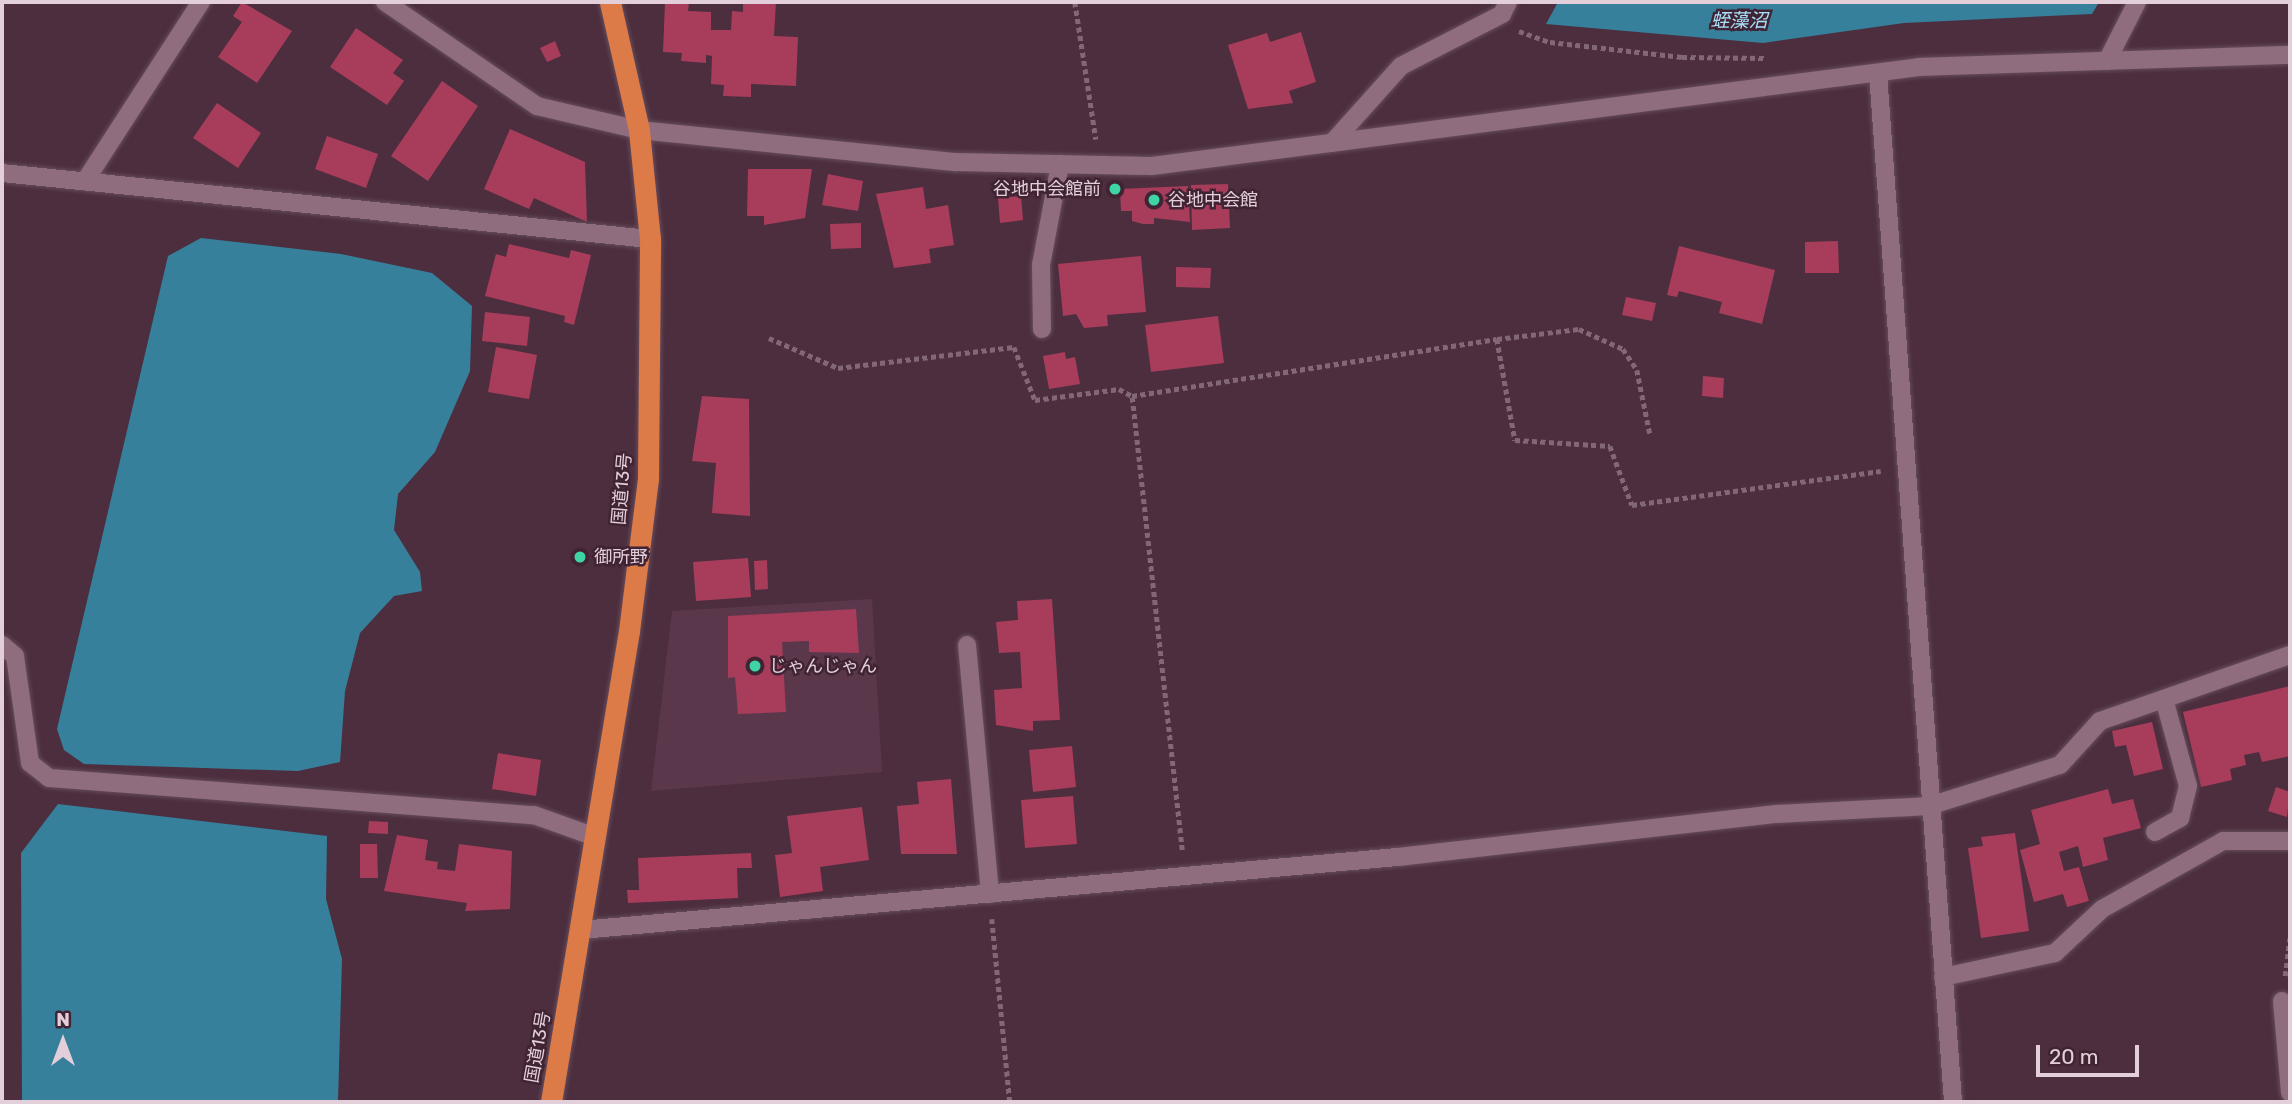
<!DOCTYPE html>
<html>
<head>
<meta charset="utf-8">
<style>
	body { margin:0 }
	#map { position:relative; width:2292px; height:1104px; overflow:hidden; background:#4c2e3e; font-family:Rubik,"Noto Sans JP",sans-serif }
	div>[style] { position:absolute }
	.built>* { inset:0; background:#5b374b }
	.water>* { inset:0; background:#36809c }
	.building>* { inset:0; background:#a73d5b }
	.path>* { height:4.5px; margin-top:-2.25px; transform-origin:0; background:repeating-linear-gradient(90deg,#826876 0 5px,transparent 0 8.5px) }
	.roads { filter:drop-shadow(0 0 2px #664d5b) drop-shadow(0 0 2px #664d5b) }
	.lane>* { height:18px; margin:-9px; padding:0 9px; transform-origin:9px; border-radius:9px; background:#8f6c7e }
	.street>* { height:18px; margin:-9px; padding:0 9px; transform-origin:9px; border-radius:9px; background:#8f6c7e }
	.highway>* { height:21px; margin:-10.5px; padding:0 10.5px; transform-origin:10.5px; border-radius:10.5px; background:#dc7a48 }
	.dots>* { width:19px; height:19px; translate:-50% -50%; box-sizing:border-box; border:4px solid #412434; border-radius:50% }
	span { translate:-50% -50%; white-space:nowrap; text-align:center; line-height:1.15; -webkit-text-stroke:5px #412434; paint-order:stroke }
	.poi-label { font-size:18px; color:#e3cfd9 }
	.right { translate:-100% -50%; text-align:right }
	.left { translate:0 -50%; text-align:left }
	.street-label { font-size:18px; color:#e3cfd9 }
	.water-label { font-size:19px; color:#a7e1fa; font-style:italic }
	.frame { position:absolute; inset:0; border:4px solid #e3cfd9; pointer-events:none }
	.north { position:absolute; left:28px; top:1006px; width:70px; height:70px; -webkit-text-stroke:5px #412434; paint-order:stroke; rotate:0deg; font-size:19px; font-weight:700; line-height:28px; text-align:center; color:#e3cfd9 }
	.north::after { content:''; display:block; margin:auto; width:24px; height:32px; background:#e3cfd9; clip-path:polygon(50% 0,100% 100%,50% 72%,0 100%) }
	.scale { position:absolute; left:2036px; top:1045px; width:103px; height:32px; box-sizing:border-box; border:4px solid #e3cfd9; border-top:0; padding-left:9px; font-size:21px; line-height:24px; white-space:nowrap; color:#e3cfd9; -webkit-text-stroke:5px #412434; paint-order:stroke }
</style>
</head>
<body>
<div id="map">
	<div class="built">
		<div style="clip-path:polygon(872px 599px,882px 772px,651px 791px,672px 611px)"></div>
	</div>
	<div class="water">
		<div style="clip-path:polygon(1558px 2px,2099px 2px,2092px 14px,1904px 23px,1763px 43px,1546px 24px)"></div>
		<div style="clip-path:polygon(201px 238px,341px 254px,432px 273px,472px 306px,470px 371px,435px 452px,398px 494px,394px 530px,420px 572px,422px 591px,394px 596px,360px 633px,345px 691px,340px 762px,298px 771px,84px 764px,64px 750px,57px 729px,168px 256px)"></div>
		<div style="clip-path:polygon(58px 804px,327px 836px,326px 899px,342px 959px,338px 1102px,22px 1102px,21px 853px)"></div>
	</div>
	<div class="building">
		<div style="clip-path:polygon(242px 2px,292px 31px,257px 83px,218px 57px,242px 22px,233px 16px)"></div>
		<div style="clip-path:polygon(665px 2px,689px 2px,688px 11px,711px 12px,711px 30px,731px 30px,732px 11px,743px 12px,743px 2px,776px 2px,774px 36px,798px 37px,796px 86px,751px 84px,751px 97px,723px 96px,724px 85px,711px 84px,712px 56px,706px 55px,706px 63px,681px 61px,682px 53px,663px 52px)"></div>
		<div style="clip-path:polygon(356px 28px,403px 60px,393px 73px,404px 81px,387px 105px,330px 67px)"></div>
		<div style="clip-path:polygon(1301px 32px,1316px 82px,1289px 91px,1293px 103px,1248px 109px,1228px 45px,1267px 33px,1270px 42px)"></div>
		<div style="clip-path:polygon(555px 41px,561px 56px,547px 62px,540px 48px)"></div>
		<div style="clip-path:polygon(442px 81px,478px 106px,428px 181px,391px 156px)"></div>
		<div style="clip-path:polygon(217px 103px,261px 133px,238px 168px,193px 138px)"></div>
		<div style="clip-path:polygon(510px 129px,585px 162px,587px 222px,534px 198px,529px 209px,484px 189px)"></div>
		<div style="clip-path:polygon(327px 136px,378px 154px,366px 188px,315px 169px)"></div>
		<div style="clip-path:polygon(748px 169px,812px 169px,805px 218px,764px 225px,764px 216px,747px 216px)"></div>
		<div style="clip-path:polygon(828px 174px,863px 181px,858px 211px,822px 205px)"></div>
		<div style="clip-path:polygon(1228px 184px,1230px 228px,1192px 230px,1191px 185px)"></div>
		<div style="clip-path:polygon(1188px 186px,1190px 222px,1154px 218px,1154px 224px,1143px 224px,1132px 221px,1132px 211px,1121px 211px,1120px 189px)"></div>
		<div style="clip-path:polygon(923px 187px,926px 209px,948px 205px,954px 245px,929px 249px,931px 263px,894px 268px,876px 194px)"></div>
		<div style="clip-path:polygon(1021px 196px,1023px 220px,1000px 223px,998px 198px)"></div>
		<div style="clip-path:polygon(861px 223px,861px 248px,831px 249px,830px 224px)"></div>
		<div style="clip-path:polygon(1838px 241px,1839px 273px,1805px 273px,1805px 242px)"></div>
		<div style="clip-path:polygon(509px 244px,569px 258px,571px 250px,591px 255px,574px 325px,564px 322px,565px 316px,485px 296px,496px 254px,506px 257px)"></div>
		<div style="clip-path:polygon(1679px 246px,1775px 270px,1762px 324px,1719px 313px,1722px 302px,1679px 291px,1677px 297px,1667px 295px)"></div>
		<div style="clip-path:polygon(1141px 256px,1146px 312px,1107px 315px,1108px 326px,1084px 328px,1076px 314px,1063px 316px,1058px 264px)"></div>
		<div style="clip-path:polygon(1176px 267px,1211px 268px,1210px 288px,1176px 287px)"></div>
		<div style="clip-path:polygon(1626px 297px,1656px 303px,1652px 321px,1622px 315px)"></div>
		<div style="clip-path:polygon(485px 312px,530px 317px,527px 346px,482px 341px)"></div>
		<div style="clip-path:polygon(1218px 316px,1224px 363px,1151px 372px,1145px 325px)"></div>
		<div style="clip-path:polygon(496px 347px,537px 355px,529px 399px,488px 392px)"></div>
		<div style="clip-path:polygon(1065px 352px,1066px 359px,1075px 357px,1080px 384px,1049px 389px,1043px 356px)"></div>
		<div style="clip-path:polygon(1703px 376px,1724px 378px,1723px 398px,1702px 396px)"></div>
		<div style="clip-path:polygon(702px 396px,749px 399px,750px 516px,712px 513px,716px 463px,692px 461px)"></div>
		<div style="clip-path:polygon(748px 558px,751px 597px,696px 601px,693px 562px)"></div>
		<div style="clip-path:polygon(767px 560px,768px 589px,755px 590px,754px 561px)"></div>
		<div style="clip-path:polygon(1052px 599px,1060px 720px,1033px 721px,1033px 731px,996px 725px,994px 690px,1022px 688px,1020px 652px,999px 653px,996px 622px,1018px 620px,1017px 601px)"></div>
		<div style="clip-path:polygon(856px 609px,859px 653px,809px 652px,809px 641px,782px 642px,786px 712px,738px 714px,735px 677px,728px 678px,728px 616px)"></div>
		<div style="clip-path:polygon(2290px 686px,2290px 756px,2262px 762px,2259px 752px,2244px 755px,2246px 765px,2230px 769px,2232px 780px,2201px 787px,2183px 712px)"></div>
		<div style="clip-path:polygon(2152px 722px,2163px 769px,2134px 776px,2126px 745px,2115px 747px,2112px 731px)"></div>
		<div style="clip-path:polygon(1072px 746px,1076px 787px,1033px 792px,1029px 750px)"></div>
		<div style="clip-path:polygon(498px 753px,541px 760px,536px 796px,492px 789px)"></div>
		<div style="clip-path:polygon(951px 779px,957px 854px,901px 854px,897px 806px,919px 804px,917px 782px)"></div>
		<div style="clip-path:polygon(2276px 787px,2290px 792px,2287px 817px,2268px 811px)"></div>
		<div style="clip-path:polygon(2108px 789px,2112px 804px,2133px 799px,2141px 828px,2103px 838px,2108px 860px,2083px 867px,2078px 846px,2059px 852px,2064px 871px,2079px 867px,2089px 901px,2067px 907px,2063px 894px,2034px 902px,2020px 850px,2040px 844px,2031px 810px)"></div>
		<div style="clip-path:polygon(1073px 796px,1077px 844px,1025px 848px,1021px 800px)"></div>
		<div style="clip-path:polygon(862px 807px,869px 860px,820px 867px,823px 891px,780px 897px,775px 855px,792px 853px,787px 816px)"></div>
		<div style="clip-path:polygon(369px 821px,388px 822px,388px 834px,368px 833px)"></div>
		<div style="clip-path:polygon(2015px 833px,2029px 931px,1981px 938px,1968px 848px,1983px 846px,1981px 837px)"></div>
		<div style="clip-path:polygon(397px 835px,428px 840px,425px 860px,438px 862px,437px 869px,455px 871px,459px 844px,512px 851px,510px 909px,465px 911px,467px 903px,384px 891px)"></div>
		<div style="clip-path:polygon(360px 844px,377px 844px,378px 878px,360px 878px)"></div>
		<div style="clip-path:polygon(751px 853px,752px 868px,737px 868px,738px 898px,628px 903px,627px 890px,639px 890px,638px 858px)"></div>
	</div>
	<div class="path">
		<div style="left:1075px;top:2px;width:139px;rotate:81.3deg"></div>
		<div style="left:1519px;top:31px;width:33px;rotate:20deg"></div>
		<div style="left:1550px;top:42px;width:133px;rotate:6.5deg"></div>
		<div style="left:1682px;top:57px;width:84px;rotate:0.7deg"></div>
		<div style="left:769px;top:338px;width:75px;rotate:23.5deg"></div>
		<div style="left:838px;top:368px;width:177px;rotate:-6.8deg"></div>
		<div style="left:1014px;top:347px;width:57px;rotate:68.4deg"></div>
		<div style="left:1035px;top:400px;width:85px;rotate:-7.5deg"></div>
		<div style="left:1119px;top:389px;width:15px;rotate:28deg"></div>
		<div style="left:1497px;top:339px;width:83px;rotate:-7deg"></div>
		<div style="left:1579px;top:329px;width:48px;rotate:24.4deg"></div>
		<div style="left:1623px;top:349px;width:25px;rotate:56deg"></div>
		<div style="left:1637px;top:370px;width:65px;rotate:78.5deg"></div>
		<div style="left:1182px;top:850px;width:457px;rotate:-96.3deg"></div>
		<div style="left:1132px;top:396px;width:369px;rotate:-8.9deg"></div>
		<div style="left:1497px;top:339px;width:103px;rotate:79.9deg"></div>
		<div style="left:1515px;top:440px;width:95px;rotate:3.6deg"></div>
		<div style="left:1610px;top:446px;width:63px;rotate:69.6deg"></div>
		<div style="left:1632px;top:505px;width:251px;rotate:-7.8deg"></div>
		<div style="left:992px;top:919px;width:184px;rotate:84.4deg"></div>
		<div style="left:2285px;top:976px;width:38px;rotate:-83deg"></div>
	</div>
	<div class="roads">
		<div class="lane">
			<div style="left:1042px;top:329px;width:64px;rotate:-90.9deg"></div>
			<div style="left:1041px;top:265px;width:103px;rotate:-79.3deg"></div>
			<div style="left:2155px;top:832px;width:29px;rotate:-29deg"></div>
			<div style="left:2180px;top:818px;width:33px;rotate:-76deg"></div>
			<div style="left:2188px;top:786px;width:90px;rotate:-105.4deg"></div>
			<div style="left:1943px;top:977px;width:115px;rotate:-12.1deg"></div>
			<div style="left:2055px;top:953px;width:64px;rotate:-43.1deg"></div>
			<div style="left:2102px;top:909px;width:139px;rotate:-29.3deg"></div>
			<div style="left:2223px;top:841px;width:67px"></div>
		</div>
		<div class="street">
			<div style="left:385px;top:2px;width:184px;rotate:34.4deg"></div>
			<div style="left:537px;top:106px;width:105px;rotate:13.2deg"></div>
			<div style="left:639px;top:130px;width:319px;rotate:5.8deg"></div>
			<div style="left:956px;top:162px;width:196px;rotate:1.2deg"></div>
			<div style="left:1152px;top:166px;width:773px;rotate:-7.35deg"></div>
			<div style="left:1919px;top:67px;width:371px;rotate:-1.9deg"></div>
			<div style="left:2107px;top:61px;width:66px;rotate:-63deg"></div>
			<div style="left:1878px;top:73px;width:1032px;rotate:85.83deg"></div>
			<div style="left:1332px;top:143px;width:103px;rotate:-48.1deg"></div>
			<div style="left:1401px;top:66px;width:114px;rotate:-27.2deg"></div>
			<div style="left:1502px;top:14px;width:13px;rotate:-63deg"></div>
			<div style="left:2px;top:173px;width:651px;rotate:5.82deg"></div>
			<div style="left:87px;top:178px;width:210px;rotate:-57.1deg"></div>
			<div style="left:2px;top:645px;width:17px;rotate:40deg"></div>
			<div style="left:15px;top:656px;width:108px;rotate:82deg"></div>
			<div style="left:30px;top:763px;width:24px;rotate:38deg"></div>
			<div style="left:49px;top:778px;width:486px;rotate:4.4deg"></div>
			<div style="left:534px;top:815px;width:63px;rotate:19.6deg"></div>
			<div style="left:967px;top:645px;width:250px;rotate:84.7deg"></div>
			<div style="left:581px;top:930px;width:820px;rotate:-5.11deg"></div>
			<div style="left:1398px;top:857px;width:381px;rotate:-6.5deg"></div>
			<div style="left:1777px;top:814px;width:152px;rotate:-3deg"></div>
			<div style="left:1929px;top:806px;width:137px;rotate:-17.4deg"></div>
			<div style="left:2060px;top:765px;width:59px;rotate:-47.7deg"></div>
			<div style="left:2100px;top:721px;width:201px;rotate:-19.2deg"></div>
			<div style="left:2282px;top:1001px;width:92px;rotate:85deg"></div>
		</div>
		<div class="highway">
			<div style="left:551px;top:1102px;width:477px;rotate:-80.6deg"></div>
			<div style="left:629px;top:631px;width:154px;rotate:-82.9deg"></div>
			<div style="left:648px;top:478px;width:239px;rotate:-89.5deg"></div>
			<div style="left:650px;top:239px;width:110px;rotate:-95.8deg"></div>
			<div style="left:639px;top:130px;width:131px;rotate:-102.8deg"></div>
		</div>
	</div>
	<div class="dots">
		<div style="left:1115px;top:189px;background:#3ed4a3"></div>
		<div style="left:1154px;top:200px;background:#3ed4a3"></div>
		<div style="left:580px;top:557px;background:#3ed4a3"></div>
		<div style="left:755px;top:666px;background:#3ed4a3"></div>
	</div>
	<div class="poi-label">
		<span class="right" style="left:1101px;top:189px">谷地中会館前</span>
		<span class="left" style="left:1168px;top:200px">谷地中会館</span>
		<span class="left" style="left:594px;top:557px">御所野</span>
		<span class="left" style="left:769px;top:666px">じゃんじゃん</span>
	</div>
	<div class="street-label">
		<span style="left:622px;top:489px;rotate:-85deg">国道13号</span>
		<span style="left:538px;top:1047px;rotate:-80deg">国道13号</span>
	</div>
	<div class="water-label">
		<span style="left:1739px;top:21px">蛭藻沼</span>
	</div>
	<div class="frame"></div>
	<div class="north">N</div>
	<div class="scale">20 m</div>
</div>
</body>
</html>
